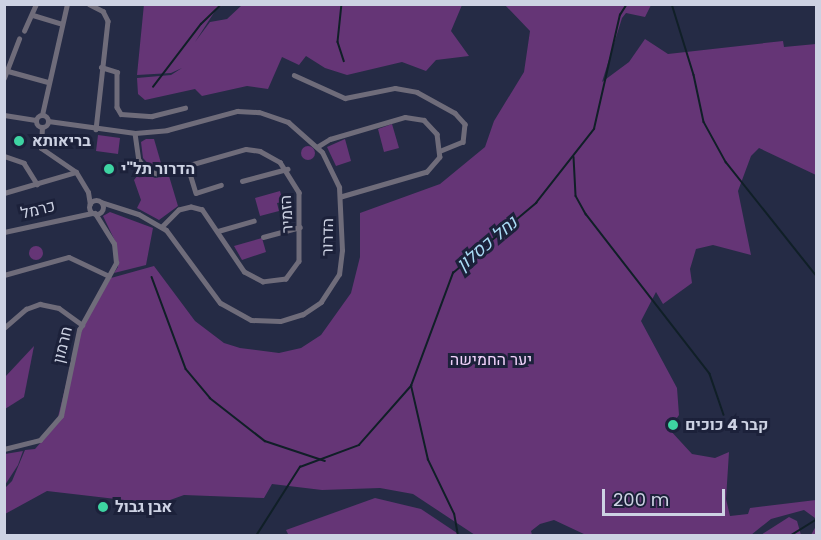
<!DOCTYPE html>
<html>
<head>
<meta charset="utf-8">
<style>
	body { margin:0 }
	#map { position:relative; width:821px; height:540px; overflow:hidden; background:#252b45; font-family:Poppins,Heebo,sans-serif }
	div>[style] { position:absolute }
	.green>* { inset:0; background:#653576 }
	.round { border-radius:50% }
	.stream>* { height:1.5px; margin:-0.75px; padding:0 0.75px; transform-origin:0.75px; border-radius:0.75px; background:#101f27 }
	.minor>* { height:4.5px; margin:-2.25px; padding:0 2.25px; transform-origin:2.25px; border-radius:2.25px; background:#6f6c7a }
	.tertiary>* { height:5px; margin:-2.5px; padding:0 2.5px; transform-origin:2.5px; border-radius:2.5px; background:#6f6c7a }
	.tertiary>.ring { margin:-2.5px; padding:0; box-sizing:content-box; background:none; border:5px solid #6f6c7a; border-radius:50% }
	.dots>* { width:16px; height:16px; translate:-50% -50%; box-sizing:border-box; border:3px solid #1c213a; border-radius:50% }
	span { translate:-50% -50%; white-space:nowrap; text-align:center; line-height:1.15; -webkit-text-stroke:6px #1c213a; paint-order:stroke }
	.poi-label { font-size:16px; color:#cdd2e3; font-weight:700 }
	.left { translate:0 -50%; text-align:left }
	.street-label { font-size:16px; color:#cdd2e3 }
	.park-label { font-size:16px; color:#f1d3fb }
	.water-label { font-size:18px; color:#a9daf4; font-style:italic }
	.frame { position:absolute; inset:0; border:6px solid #cdd2e3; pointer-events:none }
	.scale { position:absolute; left:602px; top:489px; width:123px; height:27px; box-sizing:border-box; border:3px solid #cdd2e3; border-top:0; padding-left:8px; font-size:18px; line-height:21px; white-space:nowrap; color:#cdd2e3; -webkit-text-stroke:4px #1c213a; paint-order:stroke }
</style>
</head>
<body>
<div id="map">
	<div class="green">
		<div style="clip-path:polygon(144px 4px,224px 5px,217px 8px,195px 42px,210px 22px,227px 19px,242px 5px,462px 5px,451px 31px,469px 56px,436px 60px,426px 71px,402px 62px,347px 75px,325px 68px,306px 56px,299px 65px,282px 57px,268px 89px,247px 86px,202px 96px,195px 89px,145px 100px,138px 94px,137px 78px,171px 75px,182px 68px,171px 73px,137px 75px)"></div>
		<div style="clip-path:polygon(505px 5px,651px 5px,645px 17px,626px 13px,622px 18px,602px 82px,629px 62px,645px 39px,668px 54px,783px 41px,784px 47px,816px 44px,816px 175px,759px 148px,751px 156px,738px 191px,751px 255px,713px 245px,696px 249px,690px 269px,692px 283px,663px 304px,656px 292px,641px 321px,677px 388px,679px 415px,669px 429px,692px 454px,715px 458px,729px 452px,726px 499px,730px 516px,748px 514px,750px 508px,816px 500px,816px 535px,811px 535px,816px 526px,815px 518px,804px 510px,771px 519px,751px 535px,586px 535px,554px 520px,540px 524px,531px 531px,532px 535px,475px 535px,413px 494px,380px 488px,322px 490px,272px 484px,264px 498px,184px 495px,159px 504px,47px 491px,5px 514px,5px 488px,12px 481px,25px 450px,35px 449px,56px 425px,81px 324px,111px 278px,154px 266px,195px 321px,224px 343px,240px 348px,279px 353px,301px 348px,321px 335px,351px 293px,360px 257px,360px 213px,440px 184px,485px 147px,494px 121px,524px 72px,530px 31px)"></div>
		<div style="clip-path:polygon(392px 124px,399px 148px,384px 152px,378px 129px)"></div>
		<div style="clip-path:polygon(98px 135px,120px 138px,118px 154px,96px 151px)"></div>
		<div style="clip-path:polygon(146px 139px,154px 139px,163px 170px,151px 167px,143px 158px,141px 142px)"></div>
		<div style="clip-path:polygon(345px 139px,351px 161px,336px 166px,327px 147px)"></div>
		<div class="round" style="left:301px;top:146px;width:14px;height:14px"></div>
		<div style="clip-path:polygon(141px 171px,155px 178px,169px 176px,178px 206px,159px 220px,137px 208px,141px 200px,134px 180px)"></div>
		<div style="clip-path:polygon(280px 191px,283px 202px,277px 203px,279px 211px,260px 216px,255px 198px)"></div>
		<div style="clip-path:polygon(110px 212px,153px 228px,146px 265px,114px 273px,118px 267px,116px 243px,103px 216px)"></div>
		<div style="clip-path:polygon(262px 238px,266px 252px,242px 260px,234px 246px)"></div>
		<div class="round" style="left:29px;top:246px;width:14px;height:14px"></div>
		<div style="clip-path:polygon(34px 346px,24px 397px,5px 409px,5px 377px)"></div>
		<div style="clip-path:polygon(23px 451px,18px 465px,5px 485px,5px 454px)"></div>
		<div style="clip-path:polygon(375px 498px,421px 509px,460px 535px,289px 536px,286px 530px)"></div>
		<div style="clip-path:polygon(789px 517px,797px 521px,801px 535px,761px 535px)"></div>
	</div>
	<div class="stream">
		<div style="left:342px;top:4px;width:38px;rotate:96deg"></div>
		<div style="left:338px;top:42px;width:20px;rotate:72deg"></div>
		<div style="left:672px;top:4px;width:74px;rotate:72.8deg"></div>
		<div style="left:694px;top:75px;width:48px;rotate:78deg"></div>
		<div style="left:704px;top:122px;width:46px;rotate:61.2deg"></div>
		<div style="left:726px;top:162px;width:144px;rotate:51.5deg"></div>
		<div style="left:153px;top:87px;width:79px;rotate:-52.7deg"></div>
		<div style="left:201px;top:24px;width:29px;rotate:-44deg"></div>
		<div style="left:574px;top:157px;width:39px;rotate:87deg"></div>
		<div style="left:576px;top:196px;width:21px;rotate:61deg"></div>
		<div style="left:586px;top:214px;width:202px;rotate:52.2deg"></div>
		<div style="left:710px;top:374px;width:43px;rotate:71.1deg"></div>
		<div style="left:152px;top:277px;width:98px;rotate:69.7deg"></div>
		<div style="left:186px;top:369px;width:38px;rotate:50deg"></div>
		<div style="left:210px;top:398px;width:70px;rotate:38deg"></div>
		<div style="left:265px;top:441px;width:63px;rotate:18.4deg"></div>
		<div style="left:256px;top:536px;width:82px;rotate:-57.5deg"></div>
		<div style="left:300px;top:467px;width:63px;rotate:-20.4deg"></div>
		<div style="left:359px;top:445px;width:79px;rotate:-48.6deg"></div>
		<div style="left:458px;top:536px;width:22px;rotate:-100deg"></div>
		<div style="left:454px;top:514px;width:60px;rotate:-115.7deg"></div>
		<div style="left:428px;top:460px;width:76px;rotate:-102.9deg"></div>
		<div style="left:411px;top:386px;width:121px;rotate:-69.6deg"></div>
		<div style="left:453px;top:273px;width:109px;rotate:-40.1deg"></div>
		<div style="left:536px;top:203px;width:94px;rotate:-51.9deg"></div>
		<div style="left:594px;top:129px;width:117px;rotate:-77.2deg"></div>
		<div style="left:620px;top:15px;width:13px;rotate:-58deg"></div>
		<div style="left:790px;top:536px;width:31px;rotate:-32deg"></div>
	</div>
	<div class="minor">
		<div style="left:89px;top:4px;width:16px;rotate:27deg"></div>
		<div style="left:103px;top:11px;width:11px;rotate:63deg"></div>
		<div style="left:108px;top:21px;width:109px;rotate:96.3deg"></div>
		<div style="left:33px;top:15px;width:30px;rotate:17deg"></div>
		<div style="left:24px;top:31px;width:30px;rotate:-66deg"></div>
		<div style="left:101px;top:67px;width:17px;rotate:17deg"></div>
		<div style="left:117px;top:72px;width:35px;rotate:90deg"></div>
		<div style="left:117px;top:107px;width:8px;rotate:60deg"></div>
		<div style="left:121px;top:114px;width:31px;rotate:4deg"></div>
		<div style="left:152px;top:116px;width:34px;rotate:-14deg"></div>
		<div style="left:8px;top:71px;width:41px;rotate:15.4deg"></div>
		<div style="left:294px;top:75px;width:56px;rotate:24.3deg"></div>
		<div style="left:345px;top:98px;width:51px;rotate:-11.3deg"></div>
		<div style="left:395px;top:88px;width:22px;rotate:10deg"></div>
		<div style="left:417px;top:92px;width:43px;rotate:28.9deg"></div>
		<div style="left:455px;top:113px;width:15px;rotate:48deg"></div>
		<div style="left:465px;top:124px;width:18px;rotate:96deg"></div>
		<div style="left:463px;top:142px;width:24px;rotate:158deg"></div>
		<div style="left:4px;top:78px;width:42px;rotate:-69deg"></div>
		<div style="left:42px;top:115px;width:114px;rotate:-77.3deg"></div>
		<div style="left:135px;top:133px;width:27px;rotate:82deg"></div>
		<div style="left:139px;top:160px;width:13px;rotate:51deg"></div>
		<div style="left:147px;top:170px;width:12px;rotate:20deg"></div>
		<div style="left:158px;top:174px;width:91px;rotate:-15.9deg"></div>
		<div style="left:246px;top:149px;width:14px;rotate:8deg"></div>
		<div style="left:260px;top:151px;width:23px;rotate:29deg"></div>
		<div style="left:280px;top:162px;width:36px;rotate:58deg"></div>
		<div style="left:299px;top:192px;width:69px;rotate:90deg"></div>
		<div style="left:299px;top:261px;width:22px;rotate:126deg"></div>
		<div style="left:286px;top:279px;width:23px;rotate:173deg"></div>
		<div style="left:263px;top:282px;width:21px;rotate:-152deg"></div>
		<div style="left:244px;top:272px;width:75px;rotate:-124.1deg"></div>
		<div style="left:202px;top:210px;width:11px;rotate:-165deg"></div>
		<div style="left:191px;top:207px;width:12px;rotate:166deg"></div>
		<div style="left:179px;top:210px;width:24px;rotate:135deg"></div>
		<div style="left:317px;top:147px;width:15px;rotate:-32deg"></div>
		<div style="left:330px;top:139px;width:78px;rotate:-16.3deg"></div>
		<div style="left:405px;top:117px;width:19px;rotate:9deg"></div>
		<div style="left:424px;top:120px;width:19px;rotate:47deg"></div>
		<div style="left:437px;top:134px;width:23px;rotate:83deg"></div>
		<div style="left:440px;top:157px;width:20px;rotate:131deg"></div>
		<div style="left:427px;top:172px;width:90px;rotate:163.8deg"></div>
		<div style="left:4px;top:156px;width:21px;rotate:19deg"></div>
		<div style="left:24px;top:163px;width:25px;rotate:58deg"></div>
		<div style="left:188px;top:167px;width:27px;rotate:73deg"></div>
		<div style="left:196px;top:193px;width:26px;rotate:-18deg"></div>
		<div style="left:242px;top:181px;width:47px;rotate:-14.9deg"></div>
		<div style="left:4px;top:193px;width:75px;rotate:-16.3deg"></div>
		<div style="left:218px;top:231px;width:37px;rotate:-16deg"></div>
		<div style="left:263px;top:237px;width:38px;rotate:-15deg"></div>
		<div style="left:4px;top:275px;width:67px;rotate:-15.5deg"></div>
		<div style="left:69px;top:257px;width:44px;rotate:25.4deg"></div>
		<div style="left:4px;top:328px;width:29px;rotate:-41deg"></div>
		<div style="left:26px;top:309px;width:15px;rotate:-20deg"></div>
		<div style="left:40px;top:304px;width:19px;rotate:12deg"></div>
		<div style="left:59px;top:308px;width:29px;rotate:36deg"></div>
		<div style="left:4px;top:449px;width:37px;rotate:-14deg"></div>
		<div style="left:40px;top:440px;width:32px;rotate:-49deg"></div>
		<div style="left:61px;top:416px;width:88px;rotate:-78.2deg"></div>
		<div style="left:79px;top:330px;width:77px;rotate:-61.1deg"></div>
		<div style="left:116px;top:263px;width:19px;rotate:-96deg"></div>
		<div style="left:114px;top:244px;width:36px;rotate:-122deg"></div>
	</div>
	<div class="tertiary">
		<div style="left:4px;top:115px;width:32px;rotate:9deg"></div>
		<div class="ring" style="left:36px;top:115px;width:7px;height:7px"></div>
		<div style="left:48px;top:121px;width:88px;rotate:7.9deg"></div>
		<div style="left:135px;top:133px;width:32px;rotate:-5deg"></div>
		<div style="left:167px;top:130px;width:73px;rotate:-15.2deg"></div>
		<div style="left:237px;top:111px;width:22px;rotate:3deg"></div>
		<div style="left:259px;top:112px;width:31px;rotate:19deg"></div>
		<div style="left:288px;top:122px;width:45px;rotate:41.4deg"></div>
		<div style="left:322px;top:152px;width:39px;rotate:64deg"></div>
		<div style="left:339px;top:187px;width:63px;rotate:87.3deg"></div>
		<div style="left:342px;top:250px;width:24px;rotate:97deg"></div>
		<div style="left:339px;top:274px;width:33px;rotate:123deg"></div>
		<div style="left:321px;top:302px;width:22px;rotate:146deg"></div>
		<div style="left:303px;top:314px;width:24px;rotate:163deg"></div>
		<div style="left:280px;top:321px;width:29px;rotate:-178deg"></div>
		<div style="left:251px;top:320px;width:35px;rotate:-151deg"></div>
		<div style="left:220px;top:303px;width:91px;rotate:-126.5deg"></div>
		<div style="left:166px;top:230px;width:32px;rotate:-150deg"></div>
		<div style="left:138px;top:214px;width:38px;rotate:-162deg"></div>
		<div style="left:42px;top:127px;width:21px;rotate:93deg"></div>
		<div style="left:41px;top:148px;width:42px;rotate:34.4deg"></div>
		<div style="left:76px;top:172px;width:23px;rotate:59deg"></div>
		<div style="left:88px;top:192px;width:12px;rotate:81deg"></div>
		<div class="ring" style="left:89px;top:200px;width:9px;height:9px"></div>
		<div style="left:4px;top:232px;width:90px;rotate:-12.2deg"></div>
	</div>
	<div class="dots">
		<div style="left:19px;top:141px;background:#3ed4a2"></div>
		<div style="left:109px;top:169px;background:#3ed4a2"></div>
		<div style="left:673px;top:425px;background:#3ed4a2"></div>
		<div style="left:103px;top:507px;background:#3ed4a2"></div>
	</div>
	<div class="poi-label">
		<span class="left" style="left:32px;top:141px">בריאותא</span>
		<span class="left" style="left:121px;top:169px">הדרור תל"י</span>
		<span class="left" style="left:685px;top:425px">קבר 4 כוכים</span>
		<span class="left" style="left:115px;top:507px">אבן גבול</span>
	</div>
	<div class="street-label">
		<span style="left:38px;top:210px;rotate:-14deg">כרמל</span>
		<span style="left:287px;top:214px;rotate:-93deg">הזמיר</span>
		<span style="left:328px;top:237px;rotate:-89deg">הדרור</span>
		<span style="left:63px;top:345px;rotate:-76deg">חרמון</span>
	</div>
	<div class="park-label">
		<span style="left:491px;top:360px">יער החמישה</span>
	</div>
	<div class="water-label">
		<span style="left:487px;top:244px;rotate:-40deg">נחל כסלון</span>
	</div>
	<div class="frame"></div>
	<div class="scale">200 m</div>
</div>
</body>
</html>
